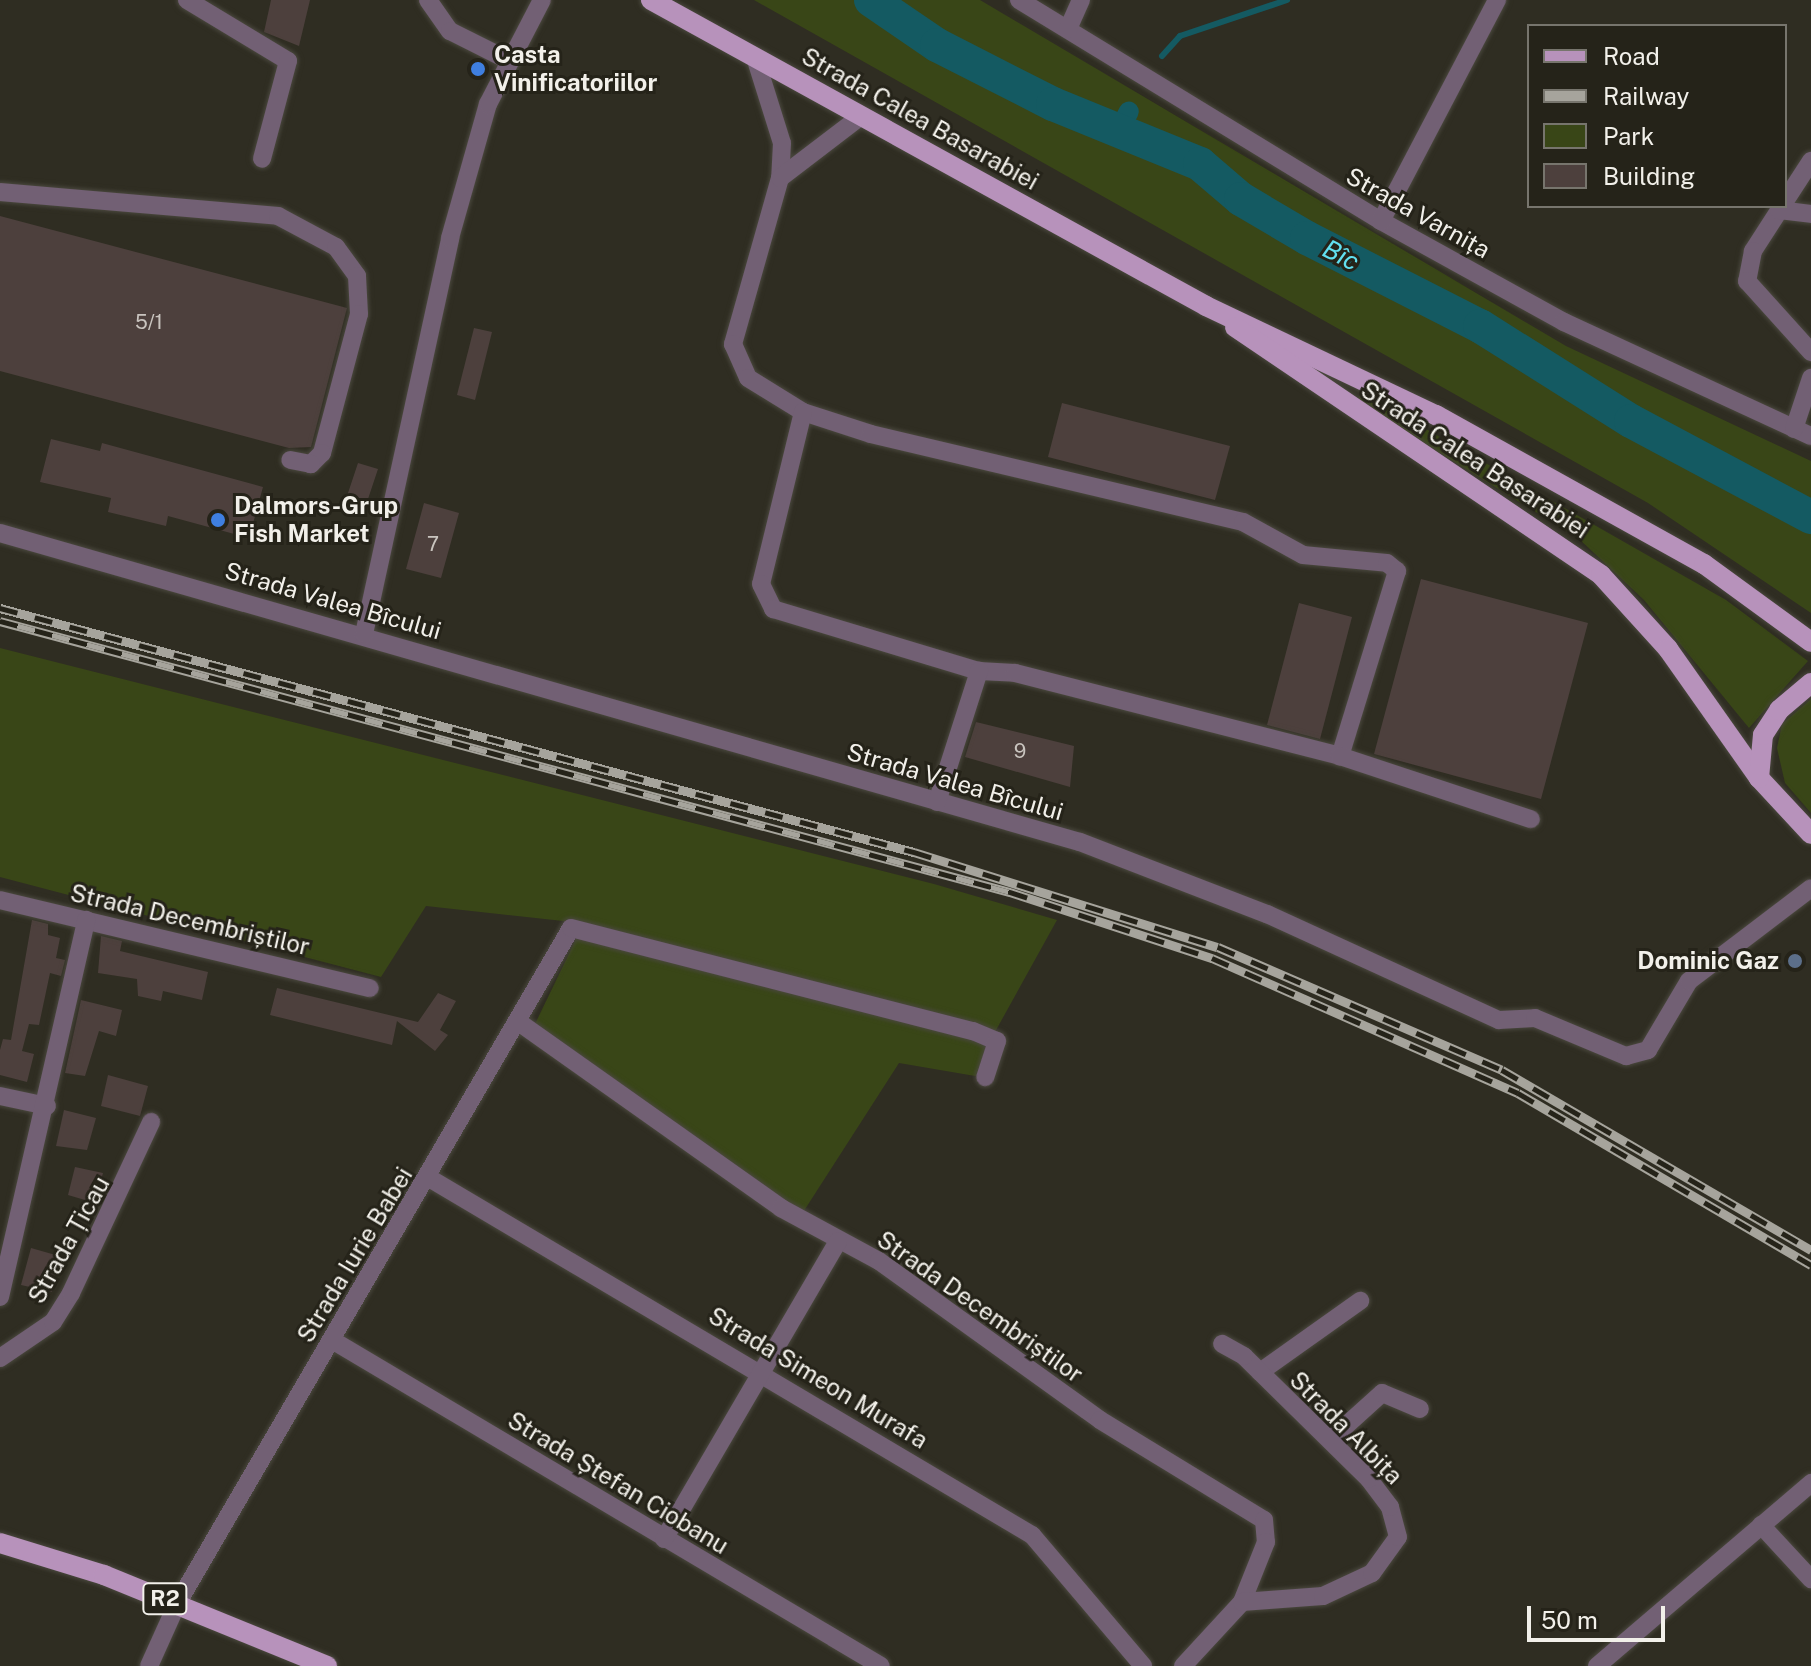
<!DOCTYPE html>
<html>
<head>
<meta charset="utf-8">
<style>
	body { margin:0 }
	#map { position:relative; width:1811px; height:1666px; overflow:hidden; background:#2f2d22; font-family:"Public Sans",sans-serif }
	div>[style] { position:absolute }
	.green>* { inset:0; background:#394617 }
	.stream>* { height:6px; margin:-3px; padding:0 3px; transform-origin:3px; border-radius:3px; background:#145a62 }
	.canal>* { height:20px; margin:-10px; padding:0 10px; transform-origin:10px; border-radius:10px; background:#145a62 }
	.river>* { height:34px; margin:-17px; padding:0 17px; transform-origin:17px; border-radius:17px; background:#145a62 }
	.building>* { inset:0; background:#4d403d }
	.roads { filter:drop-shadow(0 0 2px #4a483e) drop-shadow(0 0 2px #4a483e) }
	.minor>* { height:18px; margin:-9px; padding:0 9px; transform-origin:9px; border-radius:9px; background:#726074 }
	.major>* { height:20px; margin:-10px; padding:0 10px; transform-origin:10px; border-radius:10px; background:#b792bb }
	.rail>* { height:9px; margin-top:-4.5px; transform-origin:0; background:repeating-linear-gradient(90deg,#252319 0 18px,#a6a49c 0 36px); box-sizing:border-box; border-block:2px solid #a6a49c }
	.dots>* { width:22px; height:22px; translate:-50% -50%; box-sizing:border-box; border:4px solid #252319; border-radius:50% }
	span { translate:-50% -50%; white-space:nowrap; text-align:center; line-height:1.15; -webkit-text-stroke:6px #252319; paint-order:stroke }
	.number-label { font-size:20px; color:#c9c4bf }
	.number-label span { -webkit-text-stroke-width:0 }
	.shield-label span { padding:2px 6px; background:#252319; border:2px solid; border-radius:6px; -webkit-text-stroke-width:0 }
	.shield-label { font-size:22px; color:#f2f0ea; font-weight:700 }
	.poi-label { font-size:24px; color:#f2f0ea; font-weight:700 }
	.left { translate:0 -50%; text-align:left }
	.right { translate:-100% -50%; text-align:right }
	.street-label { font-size:24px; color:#f2f0ea }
	.water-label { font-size:26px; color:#62e0f1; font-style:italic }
	.legend { position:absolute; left:1527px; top:24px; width:260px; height:184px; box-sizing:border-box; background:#252319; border:2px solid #77756d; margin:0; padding:10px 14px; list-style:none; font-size:24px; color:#f2f0ea }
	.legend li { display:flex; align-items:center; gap:16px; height:40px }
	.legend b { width:40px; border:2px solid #77756d }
	.scale { position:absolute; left:1527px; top:1606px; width:138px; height:36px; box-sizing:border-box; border:4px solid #f2f0ea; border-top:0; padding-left:10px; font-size:24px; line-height:28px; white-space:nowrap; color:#f2f0ea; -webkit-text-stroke:6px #252319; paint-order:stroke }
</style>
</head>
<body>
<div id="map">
	<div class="green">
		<div style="clip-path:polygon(754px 0,980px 0,1566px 346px,1811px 461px,1811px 613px,1648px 503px)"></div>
		<div style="clip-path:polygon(1361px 392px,1726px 600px,1808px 661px,1749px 728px,1644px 600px,1578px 538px,1357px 402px)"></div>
		<div style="clip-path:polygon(0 648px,934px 884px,1057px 920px,995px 1032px,563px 921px,426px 906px,381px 977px,0 877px)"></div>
		<div style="clip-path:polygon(1811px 699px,1811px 813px,1785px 783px,1777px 748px,1782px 724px)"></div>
		<div style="clip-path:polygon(578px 935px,986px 1043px,981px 1077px,899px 1063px,800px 1217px,535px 1024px)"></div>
	</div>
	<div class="stream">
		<div style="left:1162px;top:56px;width:27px;rotate:-48deg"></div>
		<div style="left:1180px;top:36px;width:113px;rotate:-18.6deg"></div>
	</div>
	<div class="canal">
		<div style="left:1119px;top:130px;width:21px;rotate:-62deg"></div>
	</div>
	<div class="river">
		<div style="left:871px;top:0;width:80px;rotate:34.3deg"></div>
		<div style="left:937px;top:45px;width:130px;rotate:27deg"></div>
		<div style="left:1053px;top:104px;width:159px;rotate:22.2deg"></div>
		<div style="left:1200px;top:164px;width:54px;rotate:40.5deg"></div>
		<div style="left:1241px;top:199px;width:77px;rotate:30.6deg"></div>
		<div style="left:1307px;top:238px;width:194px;rotate:27deg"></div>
		<div style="left:1480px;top:326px;width:178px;rotate:32.2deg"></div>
		<div style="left:1631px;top:421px;width:204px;rotate:28.1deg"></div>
	</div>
	<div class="building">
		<div style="clip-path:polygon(271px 0,310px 0,299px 46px,264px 32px)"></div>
		<div style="clip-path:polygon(0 216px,347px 308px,311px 447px,289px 448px,0 371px)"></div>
		<div style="clip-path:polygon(474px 328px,492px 332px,475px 400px,457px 395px)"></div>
		<div style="clip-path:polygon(1062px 403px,1230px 446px,1215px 500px,1048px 457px)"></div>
		<div style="clip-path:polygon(51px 439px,100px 451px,102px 443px,263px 487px,249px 538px,168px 516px,166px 526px,108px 512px,111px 498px,40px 482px)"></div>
		<div style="clip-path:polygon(358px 463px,378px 469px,367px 502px,347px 496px)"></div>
		<div style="clip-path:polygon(424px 503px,459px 513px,441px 578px,406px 569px)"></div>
		<div style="clip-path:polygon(1421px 579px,1588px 623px,1541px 799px,1374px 754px)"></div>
		<div style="clip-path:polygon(1299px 603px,1352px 617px,1320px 739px,1267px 725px)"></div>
		<div style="clip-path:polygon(976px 722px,1074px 746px,1070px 787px,965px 757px)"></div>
		<div style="clip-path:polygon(32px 920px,48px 924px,48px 935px,60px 938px,56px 958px,65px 960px,61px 976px,50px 973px,39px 1025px,29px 1024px,22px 1051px,34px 1054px,27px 1082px,0 1075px,0 1050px,3px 1039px,11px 1040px)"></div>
		<div style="clip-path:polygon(101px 936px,122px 941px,120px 951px,208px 972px,202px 1000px,163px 991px,161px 1001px,138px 996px,137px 979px,98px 973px)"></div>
		<div style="clip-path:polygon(277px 988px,418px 1022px,438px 993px,456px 1001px,440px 1030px,448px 1035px,435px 1051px,397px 1021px,392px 1045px,270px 1015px)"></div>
		<div style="clip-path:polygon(81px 1000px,122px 1010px,116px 1036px,99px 1031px,85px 1076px,65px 1073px)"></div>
		<div style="clip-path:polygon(108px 1075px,148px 1086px,140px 1116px,101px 1106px)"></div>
		<div style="clip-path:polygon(64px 1110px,96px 1118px,87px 1150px,56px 1146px)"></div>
		<div style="clip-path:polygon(75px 1167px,103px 1173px,95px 1203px,68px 1195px)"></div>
		<div style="clip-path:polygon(31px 1248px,59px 1256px,52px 1292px,21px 1285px)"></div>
	</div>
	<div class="roads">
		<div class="minor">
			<div style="left:187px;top:0;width:118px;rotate:31.1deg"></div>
			<div style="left:288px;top:61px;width:101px;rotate:104.9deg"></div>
			<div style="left:428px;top:0;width:38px;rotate:55deg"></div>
			<div style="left:450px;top:31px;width:65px;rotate:26.6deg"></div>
			<div style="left:1019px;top:0;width:424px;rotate:31.4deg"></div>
			<div style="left:1381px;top:221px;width:209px;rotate:28.9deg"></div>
			<div style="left:1564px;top:322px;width:272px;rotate:24.8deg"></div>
			<div style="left:1068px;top:29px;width:32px;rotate:-66deg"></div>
			<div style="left:755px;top:57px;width:90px;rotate:72.6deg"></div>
			<div style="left:782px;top:143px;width:35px;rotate:93deg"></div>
			<div style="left:780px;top:178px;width:173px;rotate:105.8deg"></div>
			<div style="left:733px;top:344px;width:37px;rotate:66deg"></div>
			<div style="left:748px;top:378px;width:65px;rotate:31.7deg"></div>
			<div style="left:803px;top:412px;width:71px;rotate:17.9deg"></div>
			<div style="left:871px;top:434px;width:382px;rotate:13.3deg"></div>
			<div style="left:1243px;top:522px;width:68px;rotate:28.8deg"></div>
			<div style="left:1303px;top:555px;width:84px;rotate:5.4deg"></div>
			<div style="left:1387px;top:563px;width:13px;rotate:39deg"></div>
			<div style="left:1397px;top:571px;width:194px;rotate:107.1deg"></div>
			<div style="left:780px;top:178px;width:102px;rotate:-37.4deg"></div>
			<div style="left:0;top:192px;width:279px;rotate:4.9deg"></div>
			<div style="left:278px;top:216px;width:66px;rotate:28.1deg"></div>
			<div style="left:336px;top:247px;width:36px;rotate:54deg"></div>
			<div style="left:357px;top:276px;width:38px;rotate:87deg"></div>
			<div style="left:359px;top:314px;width:144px;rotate:104.9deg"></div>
			<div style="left:322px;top:453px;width:16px;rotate:135deg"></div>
			<div style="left:311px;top:464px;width:21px;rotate:-169deg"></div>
			<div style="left:1785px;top:201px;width:48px;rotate:-57deg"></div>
			<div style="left:1782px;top:206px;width:54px;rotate:122.8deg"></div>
			<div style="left:1753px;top:251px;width:31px;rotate:101deg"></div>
			<div style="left:1747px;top:281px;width:96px;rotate:48deg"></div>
			<div style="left:1779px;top:210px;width:32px;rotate:7deg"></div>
			<div style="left:1381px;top:221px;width:250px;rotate:-62.3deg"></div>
			<div style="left:803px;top:412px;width:177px;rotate:103.7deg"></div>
			<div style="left:761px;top:584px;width:28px;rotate:64deg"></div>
			<div style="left:773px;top:609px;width:215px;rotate:16.8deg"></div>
			<div style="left:979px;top:671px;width:36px;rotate:3deg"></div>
			<div style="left:1015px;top:673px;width:335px;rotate:14.3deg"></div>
			<div style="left:1340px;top:756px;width:201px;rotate:18.3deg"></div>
			<div style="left:1794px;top:429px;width:54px;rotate:-71.6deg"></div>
			<div style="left:0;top:533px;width:1123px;rotate:15.97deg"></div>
			<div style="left:1080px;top:842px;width:200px;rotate:21.1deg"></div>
			<div style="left:1267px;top:914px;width:255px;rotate:24.6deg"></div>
			<div style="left:1499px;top:1020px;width:36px;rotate:-3deg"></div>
			<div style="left:1535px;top:1018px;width:99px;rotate:22.7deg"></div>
			<div style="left:1626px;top:1056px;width:23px;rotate:-15deg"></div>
			<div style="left:1648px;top:1050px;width:80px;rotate:-59.3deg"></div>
			<div style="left:1689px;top:981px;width:153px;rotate:-37.3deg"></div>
			<div style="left:364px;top:634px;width:405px;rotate:-77.7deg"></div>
			<div style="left:450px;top:238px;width:139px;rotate:-74.2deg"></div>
			<div style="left:488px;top:104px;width:117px;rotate:-62.6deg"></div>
			<div style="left:937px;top:802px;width:138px;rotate:-72.2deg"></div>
			<div style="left:0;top:900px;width:380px;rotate:13.4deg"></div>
			<div style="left:520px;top:1023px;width:320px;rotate:35.3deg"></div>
			<div style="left:781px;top:1208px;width:111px;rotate:28.4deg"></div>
			<div style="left:879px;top:1261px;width:272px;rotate:35.7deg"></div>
			<div style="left:1100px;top:1420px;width:192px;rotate:31.4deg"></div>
			<div style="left:1264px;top:1520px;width:22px;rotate:85deg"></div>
			<div style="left:1266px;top:1542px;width:65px;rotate:111.8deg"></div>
			<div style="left:0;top:1096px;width:48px;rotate:12deg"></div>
			<div style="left:429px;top:1178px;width:701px;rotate:30.63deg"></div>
			<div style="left:1032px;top:1535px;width:172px;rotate:49.7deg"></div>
			<div style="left:0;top:1297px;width:387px;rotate:-77.1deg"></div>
			<div style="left:332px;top:1340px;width:638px;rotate:30.7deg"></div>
			<div style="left:0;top:1358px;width:64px;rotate:-34.2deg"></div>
			<div style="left:53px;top:1322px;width:34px;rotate:-58deg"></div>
			<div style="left:71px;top:1293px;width:189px;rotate:-64.9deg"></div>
			<div style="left:1260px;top:1372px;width:123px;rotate:-35.4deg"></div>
			<div style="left:1330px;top:1440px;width:70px;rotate:-42.1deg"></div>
			<div style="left:1382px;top:1393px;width:41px;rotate:22.8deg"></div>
			<div style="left:1761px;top:1525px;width:74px;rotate:47.2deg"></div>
			<div style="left:664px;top:1539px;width:345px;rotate:-59.7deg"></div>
			<div style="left:149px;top:1666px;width:68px;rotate:-65.7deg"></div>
			<div style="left:177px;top:1604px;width:782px;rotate:-59.76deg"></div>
			<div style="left:571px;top:928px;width:415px;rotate:14.4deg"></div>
			<div style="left:973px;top:1031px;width:26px;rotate:23deg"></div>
			<div style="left:997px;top:1041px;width:38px;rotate:108deg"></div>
			<div style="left:1183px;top:1666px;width:87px;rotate:-47.3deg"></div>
			<div style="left:1242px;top:1602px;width:81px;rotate:-4.2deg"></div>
			<div style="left:1323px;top:1596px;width:54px;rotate:-25.1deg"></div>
			<div style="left:1372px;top:1573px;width:44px;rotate:-54.2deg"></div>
			<div style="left:1398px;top:1537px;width:31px;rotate:-105deg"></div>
			<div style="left:1390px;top:1507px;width:35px;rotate:-127deg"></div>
			<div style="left:1369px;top:1479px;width:175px;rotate:-135.5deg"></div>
			<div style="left:1244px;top:1356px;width:25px;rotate:-151deg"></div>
			<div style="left:1597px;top:1666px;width:282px;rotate:-40.5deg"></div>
		</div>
		<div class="major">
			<div style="left:651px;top:0;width:634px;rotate:28.87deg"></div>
			<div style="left:1206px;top:306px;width:255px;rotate:25.4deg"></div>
			<div style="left:1436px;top:415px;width:307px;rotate:29.1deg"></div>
			<div style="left:1704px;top:564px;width:132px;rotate:36.1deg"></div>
			<div style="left:1235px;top:327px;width:442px;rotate:34.1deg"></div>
			<div style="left:1601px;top:575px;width:100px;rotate:47.8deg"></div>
			<div style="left:1668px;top:649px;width:158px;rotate:54.8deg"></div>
			<div style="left:1759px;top:778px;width:76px;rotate:47.1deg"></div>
			<div style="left:1759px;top:778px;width:43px;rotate:-84.7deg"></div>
			<div style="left:1763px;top:735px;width:30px;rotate:-57deg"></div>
			<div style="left:1779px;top:710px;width:42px;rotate:-40.2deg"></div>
			<div style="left:0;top:1543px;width:109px;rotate:17.1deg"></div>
			<div style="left:104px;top:1575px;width:241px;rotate:22.2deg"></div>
		</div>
	</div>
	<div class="rail">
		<div style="left:0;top:608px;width:946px;rotate:14.95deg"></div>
		<div style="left:914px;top:852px;width:318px;rotate:17.4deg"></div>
		<div style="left:1218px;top:947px;width:309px;rotate:23.4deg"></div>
		<div style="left:1502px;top:1070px;width:358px;rotate:30.2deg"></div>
		<div style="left:0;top:621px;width:1046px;rotate:15.02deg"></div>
		<div style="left:1010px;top:892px;width:213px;rotate:18.1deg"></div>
		<div style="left:1212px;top:958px;width:334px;rotate:23.8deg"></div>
		<div style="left:1518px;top:1093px;width:340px;rotate:30.4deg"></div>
	</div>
	<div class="dots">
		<div style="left:478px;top:69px;background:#3f7fe0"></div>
		<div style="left:218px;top:520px;background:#3f7fe0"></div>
		<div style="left:1795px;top:961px;background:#5c6f8a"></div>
	</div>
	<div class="number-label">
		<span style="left:149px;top:322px">5/1</span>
		<span style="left:433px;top:544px">7</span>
		<span style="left:1020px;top:751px">9</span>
	</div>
	<div class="shield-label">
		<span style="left:165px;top:1599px">R2</span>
	</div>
	<div class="poi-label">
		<span class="left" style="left:494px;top:69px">Casta<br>Vinificatoriilor</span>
		<span class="left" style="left:234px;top:520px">Dalmors-Grup<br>Fish Market</span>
		<span class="right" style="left:1779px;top:961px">Dominic Gaz</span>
	</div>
	<div class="street-label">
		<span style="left:920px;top:119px;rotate:29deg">Strada Calea Basarabiei</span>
		<span style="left:1418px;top:213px;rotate:29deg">Strada Varnița</span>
		<span style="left:1475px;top:460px;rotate:33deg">Strada Calea Basarabiei</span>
		<span style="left:333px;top:601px;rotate:16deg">Strada Valea Bîcului</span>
		<span style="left:955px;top:782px;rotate:16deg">Strada Valea Bîcului</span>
		<span style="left:190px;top:920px;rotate:13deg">Strada Decembriștilor</span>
		<span style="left:69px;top:1240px;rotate:-61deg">Strada Țicau</span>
		<span style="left:355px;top:1255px;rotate:-59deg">Strada Iurie Babei</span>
		<span style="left:980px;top:1307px;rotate:35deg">Strada Decembriștilor</span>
		<span style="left:818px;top:1378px;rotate:31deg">Strada Simeon Murafa</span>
		<span style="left:1346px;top:1428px;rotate:45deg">Strada Albița</span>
		<span style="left:618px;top:1483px;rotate:31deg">Strada Ștefan Ciobanu</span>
	</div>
	<div class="water-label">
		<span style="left:1341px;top:255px;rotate:27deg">Bîc</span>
	</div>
	<ul class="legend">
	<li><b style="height:10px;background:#b792bb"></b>Road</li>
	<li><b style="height:10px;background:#a6a49c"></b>Railway</li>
	<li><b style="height:22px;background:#394617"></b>Park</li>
	<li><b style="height:22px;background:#4d403d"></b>Building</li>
	</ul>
	<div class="scale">50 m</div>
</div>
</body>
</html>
